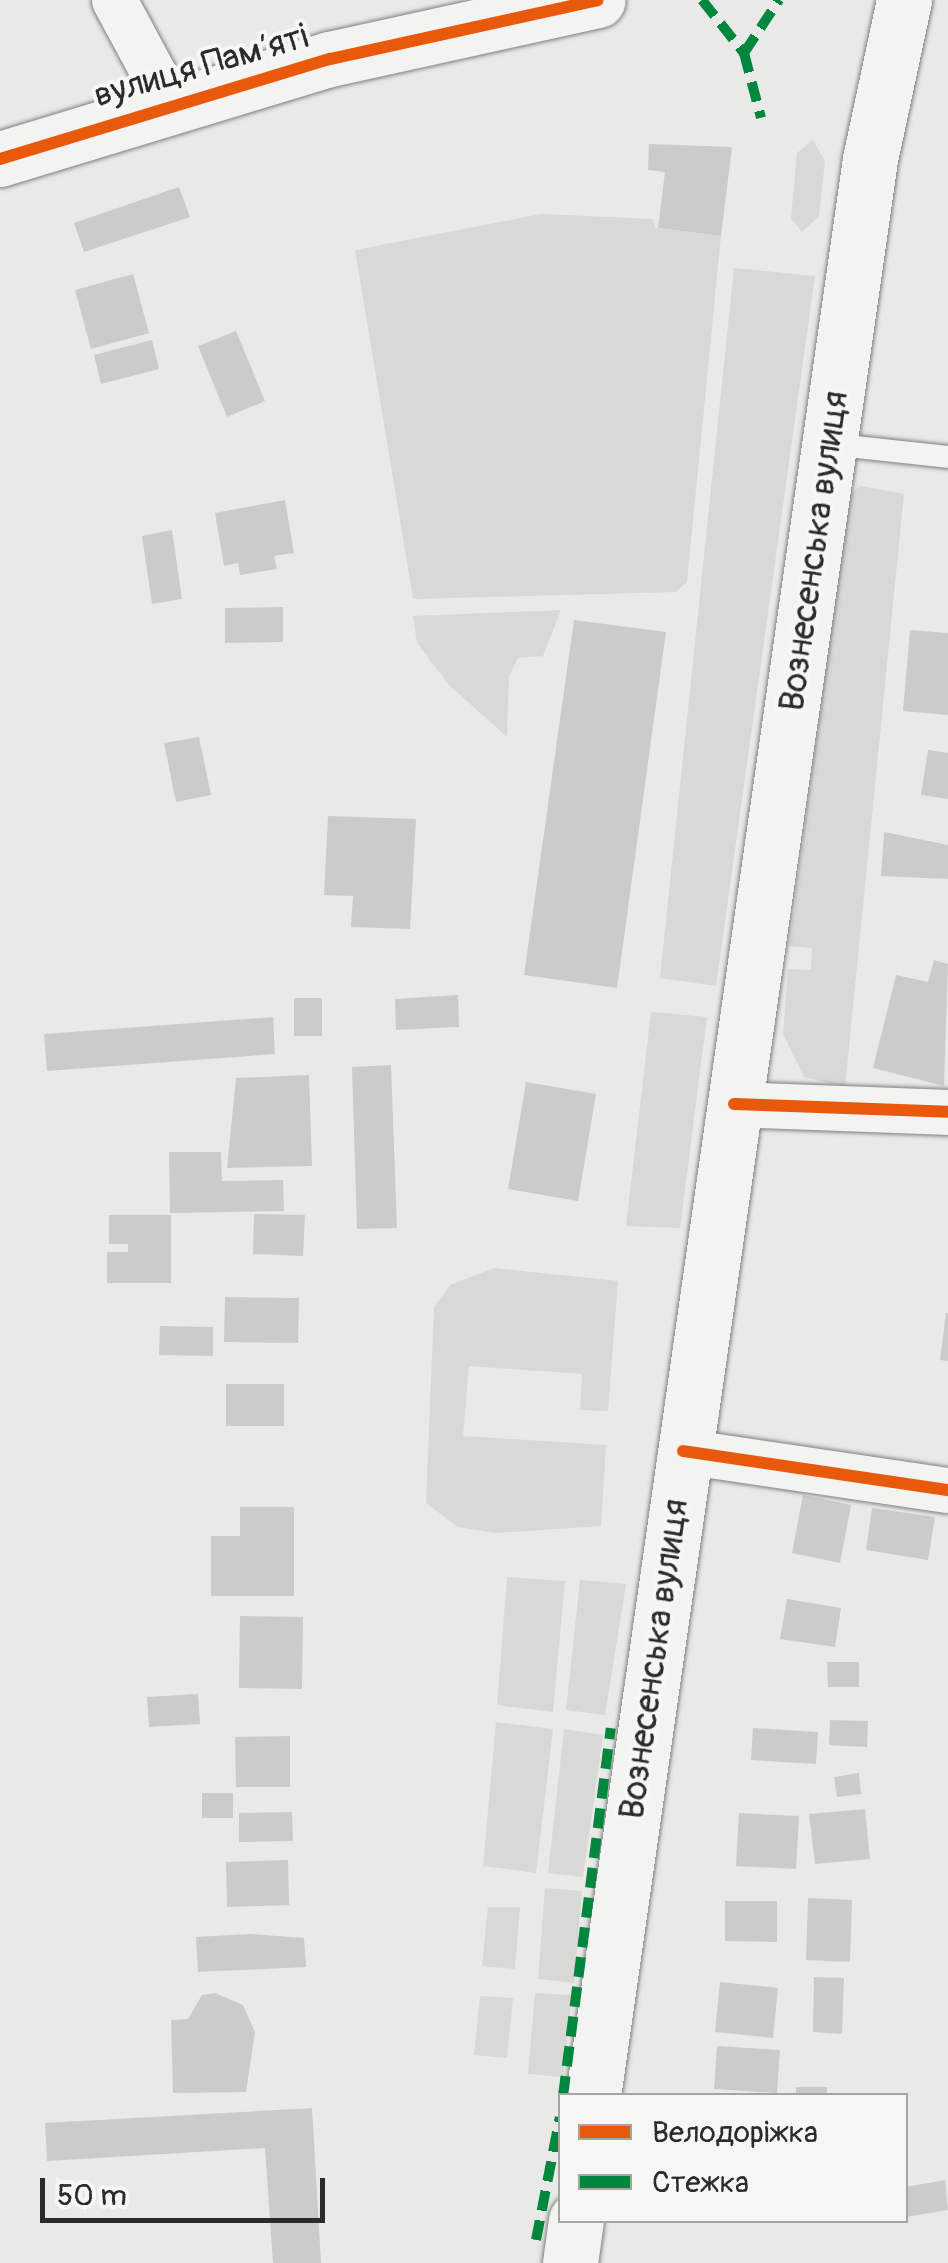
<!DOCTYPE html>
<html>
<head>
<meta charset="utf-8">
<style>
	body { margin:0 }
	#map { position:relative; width:948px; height:2263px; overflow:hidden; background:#e9e9e7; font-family:Pangolin,sans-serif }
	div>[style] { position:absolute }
	.green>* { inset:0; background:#d8d8d5 }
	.building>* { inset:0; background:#cbcbca }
	.roads { filter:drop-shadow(0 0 2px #808080) drop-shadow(0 0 2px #808080) }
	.lane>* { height:22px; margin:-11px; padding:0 11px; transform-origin:11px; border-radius:11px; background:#f3f3f1 }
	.street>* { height:45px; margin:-22.5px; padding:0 22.5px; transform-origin:22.5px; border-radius:22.5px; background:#f3f3f1 }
	.secondary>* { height:55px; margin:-27.5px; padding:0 27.5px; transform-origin:27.5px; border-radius:27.5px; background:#f3f3f1 }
	.primary>* { height:55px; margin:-27.5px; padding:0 27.5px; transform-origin:27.5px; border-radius:27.5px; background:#f3f3f1 }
	.quiet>* { height:10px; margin-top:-5px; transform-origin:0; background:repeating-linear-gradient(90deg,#00873e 0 20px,transparent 0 30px) }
	.cycleway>* { height:12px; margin:-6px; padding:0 6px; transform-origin:6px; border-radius:6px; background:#e8590c }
	span { translate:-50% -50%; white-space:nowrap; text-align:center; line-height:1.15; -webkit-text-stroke:8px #f6f6f2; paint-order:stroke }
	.street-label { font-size:35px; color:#2b2b2b }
	.legend { position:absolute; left:558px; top:2093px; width:350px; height:130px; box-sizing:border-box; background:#f6f6f2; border:2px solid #a5a5a2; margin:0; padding:12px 18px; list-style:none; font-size:30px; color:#2b2b2b }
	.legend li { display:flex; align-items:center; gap:20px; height:50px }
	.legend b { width:50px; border:2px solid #a5a5a2 }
	.scale { position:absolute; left:40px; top:2178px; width:285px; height:45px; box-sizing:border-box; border:5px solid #2b2b2b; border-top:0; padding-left:12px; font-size:30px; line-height:35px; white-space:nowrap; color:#2b2b2b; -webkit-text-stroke:8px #f6f6f2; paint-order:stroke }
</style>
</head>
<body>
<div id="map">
	<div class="green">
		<div style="clip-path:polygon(813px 140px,825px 161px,819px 216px,802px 232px,791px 218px,797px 153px)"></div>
		<div style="clip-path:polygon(541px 214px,653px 219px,655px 228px,721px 236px,687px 582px,676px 592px,413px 599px,355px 250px)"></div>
		<div style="clip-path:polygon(734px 268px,815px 276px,716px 986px,660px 978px)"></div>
		<div style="clip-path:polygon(861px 486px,904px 494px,845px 1087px,804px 1077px,783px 1034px,788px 969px,811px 970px,812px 948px,789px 946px,850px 493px)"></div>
		<div style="clip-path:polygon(561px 610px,543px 656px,518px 658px,509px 676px,507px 737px,449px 685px,417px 643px,413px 616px)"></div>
		<div style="clip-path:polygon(651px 1012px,707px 1017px,680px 1228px,626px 1226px)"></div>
		<div style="clip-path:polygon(494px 1268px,618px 1281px,608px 1411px,580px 1410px,582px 1374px,469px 1366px,463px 1436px,606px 1445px,601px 1526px,496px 1533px,458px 1527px,426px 1503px,434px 1307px,450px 1285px)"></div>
		<div style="clip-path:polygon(507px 1577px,565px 1581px,553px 1712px,497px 1705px)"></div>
		<div style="clip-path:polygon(580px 1580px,626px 1584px,605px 1715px,566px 1710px)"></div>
		<div style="clip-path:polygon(496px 1722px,553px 1729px,536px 1873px,483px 1866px)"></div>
		<div style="clip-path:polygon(564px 1729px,603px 1735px,583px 1877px,548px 1873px)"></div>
		<div style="clip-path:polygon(545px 1888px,582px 1891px,574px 1983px,538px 1979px)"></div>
		<div style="clip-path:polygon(488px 1907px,520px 1907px,515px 1969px,482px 1966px)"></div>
		<div style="clip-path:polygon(535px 1993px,572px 1995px,563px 2077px,528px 2074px)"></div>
		<div style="clip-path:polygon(480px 1996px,513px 1998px,507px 2058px,474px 2055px)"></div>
	</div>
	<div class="building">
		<div style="clip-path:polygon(649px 144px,732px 147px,721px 236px,658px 228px,665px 172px,648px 170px)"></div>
		<div style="clip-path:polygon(179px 187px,190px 217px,84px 252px,74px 223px)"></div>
		<div style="clip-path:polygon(133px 274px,149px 333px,91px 349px,75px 290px)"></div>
		<div style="clip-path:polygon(236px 331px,265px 401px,227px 417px,198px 346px)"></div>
		<div style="clip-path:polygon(152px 340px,159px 369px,101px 384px,94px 355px)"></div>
		<div style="clip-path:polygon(285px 500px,294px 553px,274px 556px,277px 569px,240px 575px,238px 563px,224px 566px,215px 513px)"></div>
		<div style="clip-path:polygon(172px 530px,182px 599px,152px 604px,142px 536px)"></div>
		<div style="clip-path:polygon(283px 607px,283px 642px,225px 643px,225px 608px)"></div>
		<div style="clip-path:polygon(574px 620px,666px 632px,617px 988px,524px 975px)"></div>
		<div style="clip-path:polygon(910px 630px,948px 633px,948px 715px,903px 711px)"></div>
		<div style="clip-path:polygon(199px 737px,211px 795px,176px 802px,164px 743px)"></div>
		<div style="clip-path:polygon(928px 750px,948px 753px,948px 799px,921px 795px)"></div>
		<div style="clip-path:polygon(328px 816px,416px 819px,410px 929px,351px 927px,353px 896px,324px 895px)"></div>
		<div style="clip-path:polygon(884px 832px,948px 845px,948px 879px,881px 876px)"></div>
		<div style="clip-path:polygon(934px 960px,948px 964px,944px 1086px,873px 1068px,896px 975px,928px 982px)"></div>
		<div style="clip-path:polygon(458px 995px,459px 1027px,396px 1030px,395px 999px)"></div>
		<div style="clip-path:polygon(294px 998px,322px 998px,322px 1036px,294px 1036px)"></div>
		<div style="clip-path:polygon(273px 1017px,275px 1054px,47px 1071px,44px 1034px)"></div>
		<div style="clip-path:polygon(391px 1065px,397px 1228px,357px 1229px,352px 1067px)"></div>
		<div style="clip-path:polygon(309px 1075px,312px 1166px,227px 1168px,236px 1078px)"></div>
		<div style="clip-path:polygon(526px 1082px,596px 1094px,578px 1201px,508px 1189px)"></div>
		<div style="clip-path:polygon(169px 1152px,221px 1152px,222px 1181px,283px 1180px,284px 1211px,170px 1213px)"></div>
		<div style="clip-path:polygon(254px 1214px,305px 1215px,303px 1256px,253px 1254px)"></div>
		<div style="clip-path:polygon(109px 1215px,171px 1215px,171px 1283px,107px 1283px,107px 1252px,128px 1252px,128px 1244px,109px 1244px)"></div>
		<div style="clip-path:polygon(225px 1297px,299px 1298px,298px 1343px,224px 1342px)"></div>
		<div style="clip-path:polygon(946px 1313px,948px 1313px,948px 1361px,940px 1360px)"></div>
		<div style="clip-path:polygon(160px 1326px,213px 1327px,213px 1356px,159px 1355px)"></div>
		<div style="clip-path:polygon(226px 1384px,284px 1384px,284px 1426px,226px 1426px)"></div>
		<div style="clip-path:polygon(803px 1495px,851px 1505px,840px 1563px,792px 1553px)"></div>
		<div style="clip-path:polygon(240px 1507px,294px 1507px,294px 1596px,211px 1596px,211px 1536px,240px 1536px)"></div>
		<div style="clip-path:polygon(872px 1508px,935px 1517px,928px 1560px,866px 1550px)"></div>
		<div style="clip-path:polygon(787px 1599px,841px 1608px,835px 1647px,780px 1639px)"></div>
		<div style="clip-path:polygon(240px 1616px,303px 1617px,302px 1689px,239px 1688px)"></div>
		<div style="clip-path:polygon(827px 1662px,859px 1662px,859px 1687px,828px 1687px)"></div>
		<div style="clip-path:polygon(198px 1694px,200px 1724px,149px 1727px,147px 1697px)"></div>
		<div style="clip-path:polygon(830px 1720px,868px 1721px,867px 1747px,829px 1745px)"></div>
		<div style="clip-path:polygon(753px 1728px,818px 1732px,816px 1764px,751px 1760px)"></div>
		<div style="clip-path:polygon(290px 1736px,290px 1787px,236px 1787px,235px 1737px)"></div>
		<div style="clip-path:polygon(859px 1773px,861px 1794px,837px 1797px,834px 1777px)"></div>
		<div style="clip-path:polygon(202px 1793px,233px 1793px,233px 1818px,202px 1818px)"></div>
		<div style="clip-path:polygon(865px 1809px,870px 1859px,815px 1864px,809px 1814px)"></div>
		<div style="clip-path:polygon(292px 1812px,293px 1841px,239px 1842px,239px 1813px)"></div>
		<div style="clip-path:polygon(739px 1813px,799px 1816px,796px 1869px,736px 1866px)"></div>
		<div style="clip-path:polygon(288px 1860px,289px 1905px,227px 1907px,226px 1862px)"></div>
		<div style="clip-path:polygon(808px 1898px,852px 1900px,850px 1962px,806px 1960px)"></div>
		<div style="clip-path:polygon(725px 1901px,777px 1901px,777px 1942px,725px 1941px)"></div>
		<div style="clip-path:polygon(250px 1934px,304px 1938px,306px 1967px,198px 1972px,196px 1937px)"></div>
		<div style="clip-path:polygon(814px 1977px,844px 1978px,842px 2034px,813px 2032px)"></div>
		<div style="clip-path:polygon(720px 1982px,778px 1988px,773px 2038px,715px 2032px)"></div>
		<div style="clip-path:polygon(215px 1993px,243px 2005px,255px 2032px,246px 2092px,173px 2093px,171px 2020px,188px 2019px,202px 1995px)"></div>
		<div style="clip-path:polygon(717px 2046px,780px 2050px,777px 2093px,714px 2089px)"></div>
		<div style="clip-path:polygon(796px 2087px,827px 2087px,827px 2096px,796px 2096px)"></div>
		<div style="clip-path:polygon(312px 2108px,321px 2263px,273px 2263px,265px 2148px,47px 2161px,45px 2123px)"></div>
		<div style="clip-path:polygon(945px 2180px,948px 2210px,906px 2217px,906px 2187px)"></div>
	</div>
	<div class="roads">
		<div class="lane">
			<div style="left:829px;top:444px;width:120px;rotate:6.2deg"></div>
		</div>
		<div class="street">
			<div style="left:114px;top:0;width:116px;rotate:61.7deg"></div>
			<div style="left:734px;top:1104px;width:214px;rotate:2.1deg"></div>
			<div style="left:683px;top:1451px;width:268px;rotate:8.4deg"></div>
		</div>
		<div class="secondary">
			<div style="left:0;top:159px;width:345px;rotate:-16.9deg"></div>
			<div style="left:330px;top:59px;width:274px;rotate:-12.4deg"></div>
		</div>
		<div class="primary">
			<div style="left:593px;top:2096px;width:1957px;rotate:-81.86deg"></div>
			<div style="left:870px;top:159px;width:163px;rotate:-77.9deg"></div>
			<div style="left:570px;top:2263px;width:43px;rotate:-82.1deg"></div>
		</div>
	</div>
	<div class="quiet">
		<div style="left:702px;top:0;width:68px;rotate:51.6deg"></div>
		<div style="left:744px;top:53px;width:67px;rotate:75.3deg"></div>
		<div style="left:744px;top:53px;width:64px;rotate:-56.6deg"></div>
		<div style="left:563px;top:2096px;width:371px;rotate:-82.6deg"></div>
		<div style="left:536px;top:2240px;width:125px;rotate:-79deg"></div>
	</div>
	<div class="cycleway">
		<div style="left:0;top:159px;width:345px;rotate:-16.9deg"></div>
		<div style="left:330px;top:59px;width:274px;rotate:-12.4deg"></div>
		<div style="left:734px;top:1104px;width:214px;rotate:2.1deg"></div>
		<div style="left:683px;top:1451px;width:268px;rotate:8.4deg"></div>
	</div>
	<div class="street-label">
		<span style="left:201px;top:66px;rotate:-16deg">вулиця Памʼяті</span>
		<span style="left:814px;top:551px;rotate:-82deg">Вознесенська вулиця</span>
		<span style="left:654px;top:1659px;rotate:-82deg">Вознесенська вулиця</span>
	</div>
	<ul class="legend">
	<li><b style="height:12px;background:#e8590c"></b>Велодоріжка</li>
	<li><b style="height:12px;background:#00873e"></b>Стежка</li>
	</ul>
	<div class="scale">50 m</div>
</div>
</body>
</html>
